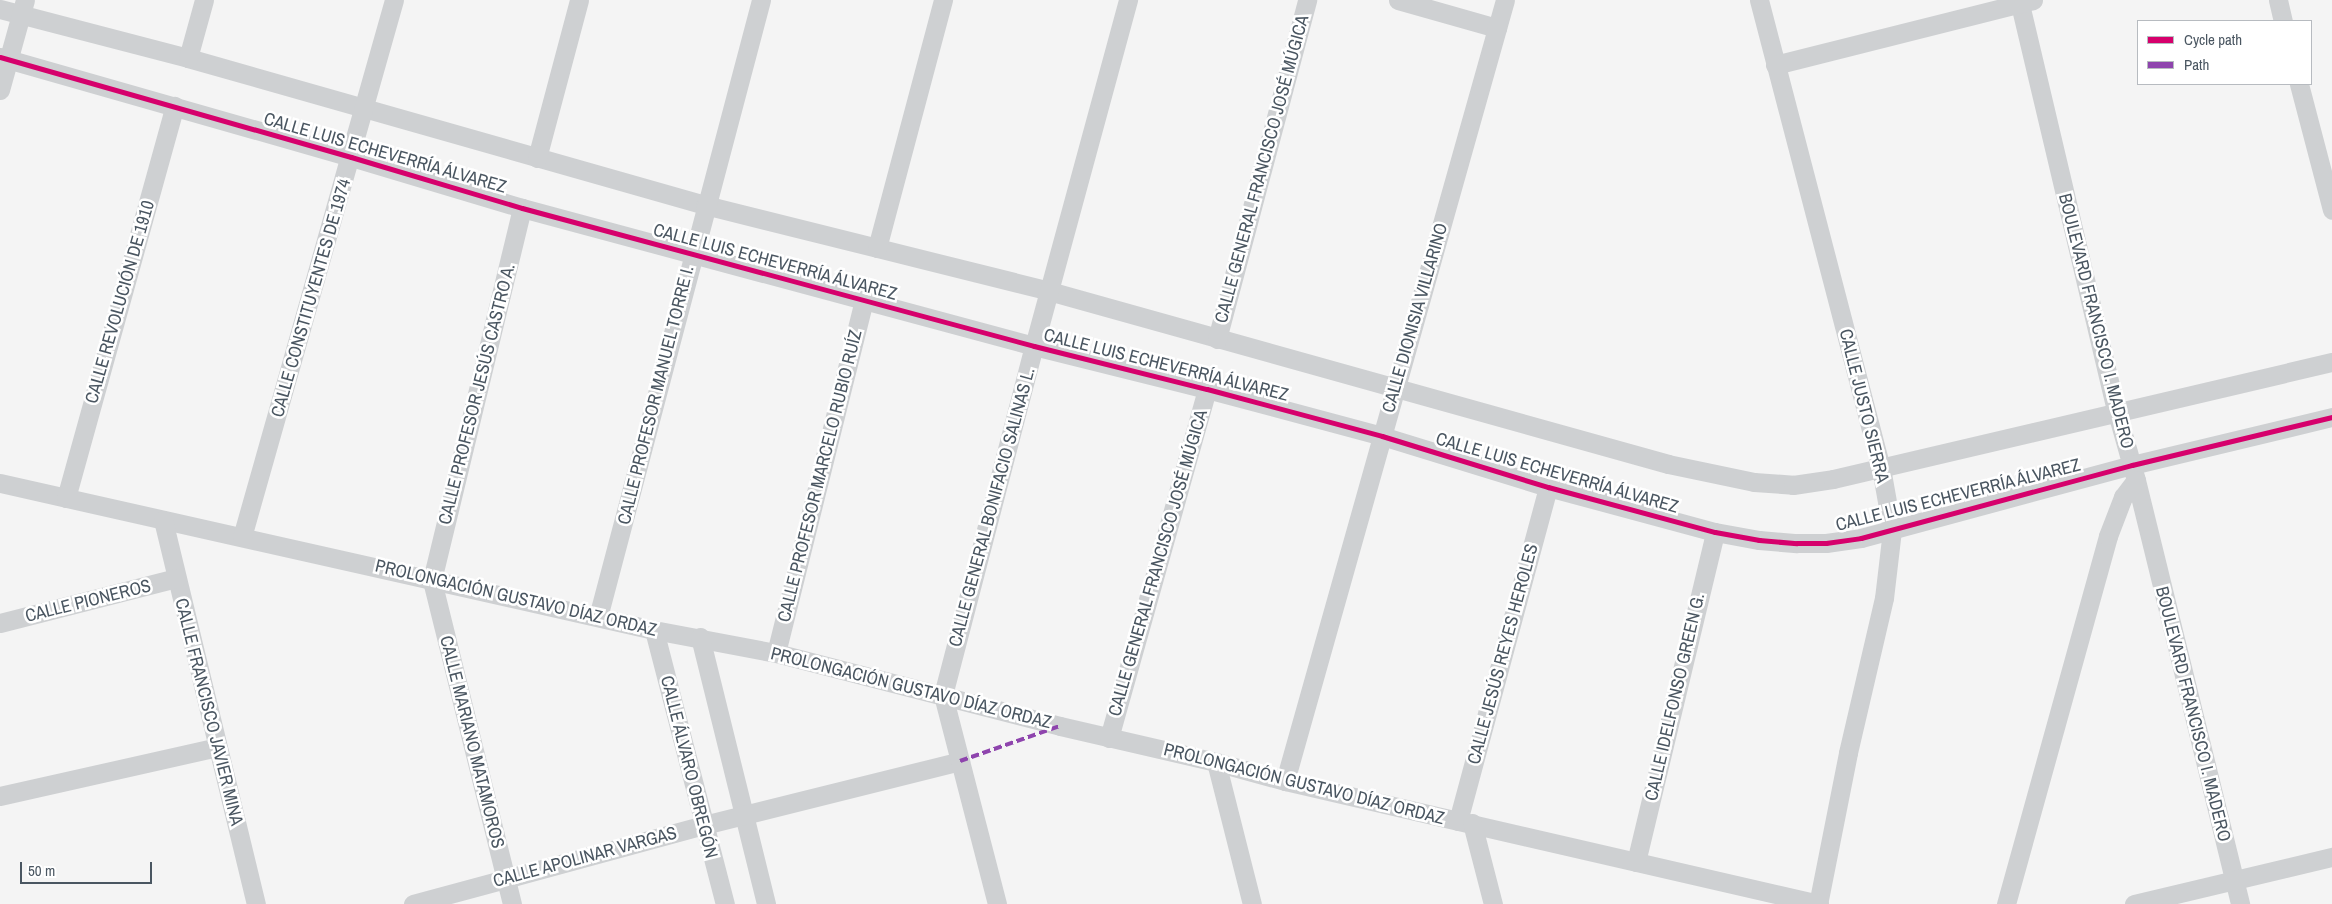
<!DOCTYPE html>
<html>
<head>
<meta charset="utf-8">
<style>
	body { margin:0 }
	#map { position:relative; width:2332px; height:904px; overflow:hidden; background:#f4f4f4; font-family:"Archivo Narrow",sans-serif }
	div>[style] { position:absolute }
	.minor>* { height:19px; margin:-9.5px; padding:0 9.5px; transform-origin:9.5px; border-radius:9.5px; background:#ced0d2 }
	.quiet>* { height:4px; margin-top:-2px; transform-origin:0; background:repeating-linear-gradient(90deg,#8e44ad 0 8px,transparent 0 12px) }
	.cycleway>* { height:5px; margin:-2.5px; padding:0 2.5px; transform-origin:2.5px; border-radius:2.5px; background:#d6006c }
	span { translate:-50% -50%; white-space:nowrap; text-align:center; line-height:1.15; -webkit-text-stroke:5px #fff; paint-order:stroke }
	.street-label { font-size:18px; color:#4a5661 }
	.legend { position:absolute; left:2137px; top:20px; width:175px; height:65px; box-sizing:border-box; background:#fff; border:1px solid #b7bbc0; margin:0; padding:6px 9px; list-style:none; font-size:15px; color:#4a5661 }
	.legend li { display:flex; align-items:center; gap:10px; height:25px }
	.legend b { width:25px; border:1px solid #b7bbc0 }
	.scale { position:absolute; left:20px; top:862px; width:132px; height:22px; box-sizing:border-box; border:2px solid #4a5661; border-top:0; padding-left:6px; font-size:15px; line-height:18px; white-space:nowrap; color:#4a5661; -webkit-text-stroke:4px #fff; paint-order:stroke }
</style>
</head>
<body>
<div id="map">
	<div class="minor">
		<div style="left:1398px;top:0;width:103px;rotate:15.8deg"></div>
		<div style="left:1759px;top:0;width:484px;rotate:75.4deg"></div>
		<div style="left:1881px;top:468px;width:63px;rotate:79.9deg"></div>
		<div style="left:1892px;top:530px;width:68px;rotate:96.7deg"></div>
		<div style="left:1884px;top:598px;width:159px;rotate:103.1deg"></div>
		<div style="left:1848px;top:753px;width:154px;rotate:101.2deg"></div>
		<div style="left:2019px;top:0;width:424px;rotate:76.7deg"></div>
		<div style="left:2117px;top:413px;width:70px;rotate:74.2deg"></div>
		<div style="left:2136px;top:480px;width:437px;rotate:76.2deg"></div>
		<div style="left:2278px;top:0;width:22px;rotate:77deg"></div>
		<div style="left:0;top:9px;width:194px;rotate:14.6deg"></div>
		<div style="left:188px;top:58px;width:537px;rotate:15.87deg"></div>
		<div style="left:705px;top:205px;width:355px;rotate:14deg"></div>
		<div style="left:1049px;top:291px;width:643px;rotate:15.61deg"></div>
		<div style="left:1668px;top:464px;width:88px;rotate:11.8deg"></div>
		<div style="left:1754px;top:482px;width:39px;rotate:4deg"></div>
		<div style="left:1793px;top:485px;width:40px;rotate:-8.5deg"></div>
		<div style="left:1833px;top:479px;width:513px;rotate:-13.2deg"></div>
		<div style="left:0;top:57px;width:365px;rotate:15.9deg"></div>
		<div style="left:351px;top:157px;width:178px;rotate:16.6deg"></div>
		<div style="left:522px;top:208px;width:530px;rotate:15.08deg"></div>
		<div style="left:1034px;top:346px;width:178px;rotate:14deg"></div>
		<div style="left:1207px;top:389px;width:181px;rotate:15deg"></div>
		<div style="left:1382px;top:436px;width:174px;rotate:17.1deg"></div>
		<div style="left:1548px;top:487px;width:173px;rotate:15.1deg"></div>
		<div style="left:1715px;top:532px;width:45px;rotate:10.3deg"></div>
		<div style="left:1759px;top:540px;width:38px;rotate:5deg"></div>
		<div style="left:1797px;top:543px;width:29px"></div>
		<div style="left:1826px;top:543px;width:35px;rotate:-8deg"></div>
		<div style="left:1861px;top:538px;width:281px;rotate:-15.1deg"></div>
		<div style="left:2132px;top:465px;width:206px;rotate:-13.5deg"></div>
		<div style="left:188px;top:58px;width:60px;rotate:-74.6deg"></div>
		<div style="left:1775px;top:65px;width:266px;rotate:-14.1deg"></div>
		<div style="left:2299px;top:84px;width:130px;rotate:75.3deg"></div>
		<div style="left:0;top:90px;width:93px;rotate:-74.5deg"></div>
		<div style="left:537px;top:158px;width:163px;rotate:-75.1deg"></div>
		<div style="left:877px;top:248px;width:257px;rotate:-75.1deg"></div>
		<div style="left:1217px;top:339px;width:351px;rotate:-75.1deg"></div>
		<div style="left:0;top:483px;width:670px;rotate:12.67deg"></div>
		<div style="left:654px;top:630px;width:124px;rotate:10.7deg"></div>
		<div style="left:776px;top:653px;width:293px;rotate:14.4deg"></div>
		<div style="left:1060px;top:726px;width:160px;rotate:13deg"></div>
		<div style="left:1216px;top:762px;width:72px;rotate:15.4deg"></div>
		<div style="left:1285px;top:781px;width:548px;rotate:12.97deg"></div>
		<div style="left:66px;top:498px;width:407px;rotate:-74.5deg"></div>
		<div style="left:163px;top:520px;width:395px;rotate:76.4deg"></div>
		<div style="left:242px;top:537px;width:558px;rotate:-74.2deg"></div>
		<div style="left:598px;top:617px;width:638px;rotate:-75.2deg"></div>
		<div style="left:0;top:623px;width:182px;rotate:-14.3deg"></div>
		<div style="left:654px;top:630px;width:283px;rotate:75.5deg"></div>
		<div style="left:700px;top:637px;width:275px;rotate:76.1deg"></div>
		<div style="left:776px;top:653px;width:364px;rotate:-76deg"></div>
		<div style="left:1109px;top:738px;width:362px;rotate:-74.3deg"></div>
		<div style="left:1216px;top:762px;width:146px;rotate:75.8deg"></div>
		<div style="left:1285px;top:781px;width:811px;rotate:-74.27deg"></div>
		<div style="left:0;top:796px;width:222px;rotate:-12.7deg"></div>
		<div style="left:1458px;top:821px;width:346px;rotate:-74.9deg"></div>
		<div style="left:1472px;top:823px;width:84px;rotate:75.5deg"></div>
		<div style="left:1636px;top:862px;width:339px;rotate:-76.5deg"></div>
		<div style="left:413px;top:904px;width:302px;rotate:-15.2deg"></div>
		<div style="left:704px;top:825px;width:264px;rotate:-14deg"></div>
		<div style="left:512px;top:904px;width:334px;rotate:-103.9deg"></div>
		<div style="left:432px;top:580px;width:383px;rotate:-76.4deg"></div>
		<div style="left:997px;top:904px;width:216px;rotate:-104.5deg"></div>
		<div style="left:943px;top:695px;width:361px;rotate:-75.4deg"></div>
		<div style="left:1034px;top:346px;width:359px;rotate:-74.8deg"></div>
		<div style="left:2006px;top:904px;width:382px;rotate:-74.5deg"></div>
		<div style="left:2108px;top:536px;width:42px;rotate:-69deg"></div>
		<div style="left:2123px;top:497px;width:21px;rotate:-53deg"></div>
		<div style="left:2134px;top:904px;width:204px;rotate:-13.4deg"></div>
	</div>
	<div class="quiet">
		<div style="left:960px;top:761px;width:106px;rotate:-19.3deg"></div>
	</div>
	<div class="cycleway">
		<div style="left:0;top:57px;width:365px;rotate:15.9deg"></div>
		<div style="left:351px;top:157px;width:178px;rotate:16.6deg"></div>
		<div style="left:522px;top:208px;width:530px;rotate:15.08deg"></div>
		<div style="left:1034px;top:346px;width:178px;rotate:14deg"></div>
		<div style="left:1207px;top:389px;width:181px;rotate:15deg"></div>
		<div style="left:1382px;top:436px;width:174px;rotate:17.1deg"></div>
		<div style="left:1548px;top:487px;width:173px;rotate:15.1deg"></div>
		<div style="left:1715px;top:532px;width:45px;rotate:10.3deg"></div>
		<div style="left:1759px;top:540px;width:38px;rotate:5deg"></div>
		<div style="left:1797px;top:543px;width:29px"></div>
		<div style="left:1826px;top:543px;width:35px;rotate:-8deg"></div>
		<div style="left:1861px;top:538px;width:281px;rotate:-15.1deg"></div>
		<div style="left:2132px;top:465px;width:206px;rotate:-13.5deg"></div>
	</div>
	<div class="street-label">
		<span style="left:385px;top:153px;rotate:16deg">CALLE LUIS ECHEVERRÍA ÁLVAREZ</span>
		<span style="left:1262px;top:169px;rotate:-75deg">CALLE GENERAL FRANCISCO JOSÉ MÚGICA</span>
		<span style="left:775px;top:262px;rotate:15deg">CALLE LUIS ECHEVERRÍA ÁLVAREZ</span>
		<span style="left:311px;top:298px;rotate:-74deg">CALLE CONSTITUYENTES DE 1974</span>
		<span style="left:120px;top:302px;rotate:-74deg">CALLE REVOLUCIÓN DE 1910</span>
		<span style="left:1415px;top:318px;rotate:-74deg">CALLE DIONISIA VILLARINO</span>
		<span style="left:2096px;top:321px;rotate:76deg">BOULEVARD FRANCISCO I. MADERO</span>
		<span style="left:1166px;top:365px;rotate:14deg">CALLE LUIS ECHEVERRÍA ÁLVAREZ</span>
		<span style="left:477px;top:394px;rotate:-76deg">CALLE PROFESOR JESÚS CASTRO A.</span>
		<span style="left:656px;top:395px;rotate:-76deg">CALLE PROFESOR MANUEL TORRE I.</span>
		<span style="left:1864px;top:406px;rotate:76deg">CALLE JUSTO SIERRA</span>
		<span style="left:1557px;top:473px;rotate:16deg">CALLE LUIS ECHEVERRÍA ÁLVAREZ</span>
		<span style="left:820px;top:476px;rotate:-76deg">CALLE PROFESOR MARCELO RUBIO RUÍZ</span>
		<span style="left:1958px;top:495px;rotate:-14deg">CALLE LUIS ECHEVERRÍA ÁLVAREZ</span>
		<span style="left:992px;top:507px;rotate:-75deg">CALLE GENERAL BONIFACIO SALINAS L.</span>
		<span style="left:1158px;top:563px;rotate:-74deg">CALLE GENERAL FRANCISCO JOSÉ MÚGICA</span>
		<span style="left:516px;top:598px;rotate:13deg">PROLONGACIÓN GUSTAVO DÍAZ ORDAZ</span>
		<span style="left:88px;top:601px;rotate:-14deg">CALLE PIONEROS</span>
		<span style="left:1503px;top:654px;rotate:-75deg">CALLE JESÚS REYES HEROLES</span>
		<span style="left:911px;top:688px;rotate:14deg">PROLONGACIÓN GUSTAVO DÍAZ ORDAZ</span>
		<span style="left:1675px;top:697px;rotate:-77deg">CALLE IDELFONSO GREEN G.</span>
		<span style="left:209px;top:712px;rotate:76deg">CALLE FRANCISCO JAVIER MINA</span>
		<span style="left:2193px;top:714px;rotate:76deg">BOULEVARD FRANCISCO I. MADERO</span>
		<span style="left:472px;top:742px;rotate:76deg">CALLE MARIANO MATAMOROS</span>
		<span style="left:689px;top:767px;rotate:76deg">CALLE ÁLVARO OBREGÓN</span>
		<span style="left:1304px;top:784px;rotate:14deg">PROLONGACIÓN GUSTAVO DÍAZ ORDAZ</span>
		<span style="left:585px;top:857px;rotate:-15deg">CALLE APOLINAR VARGAS</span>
	</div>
	<ul class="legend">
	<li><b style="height:6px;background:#d6006c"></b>Cycle path</li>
	<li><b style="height:6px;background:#8e44ad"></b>Path</li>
	</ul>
	<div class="scale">50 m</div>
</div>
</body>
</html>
